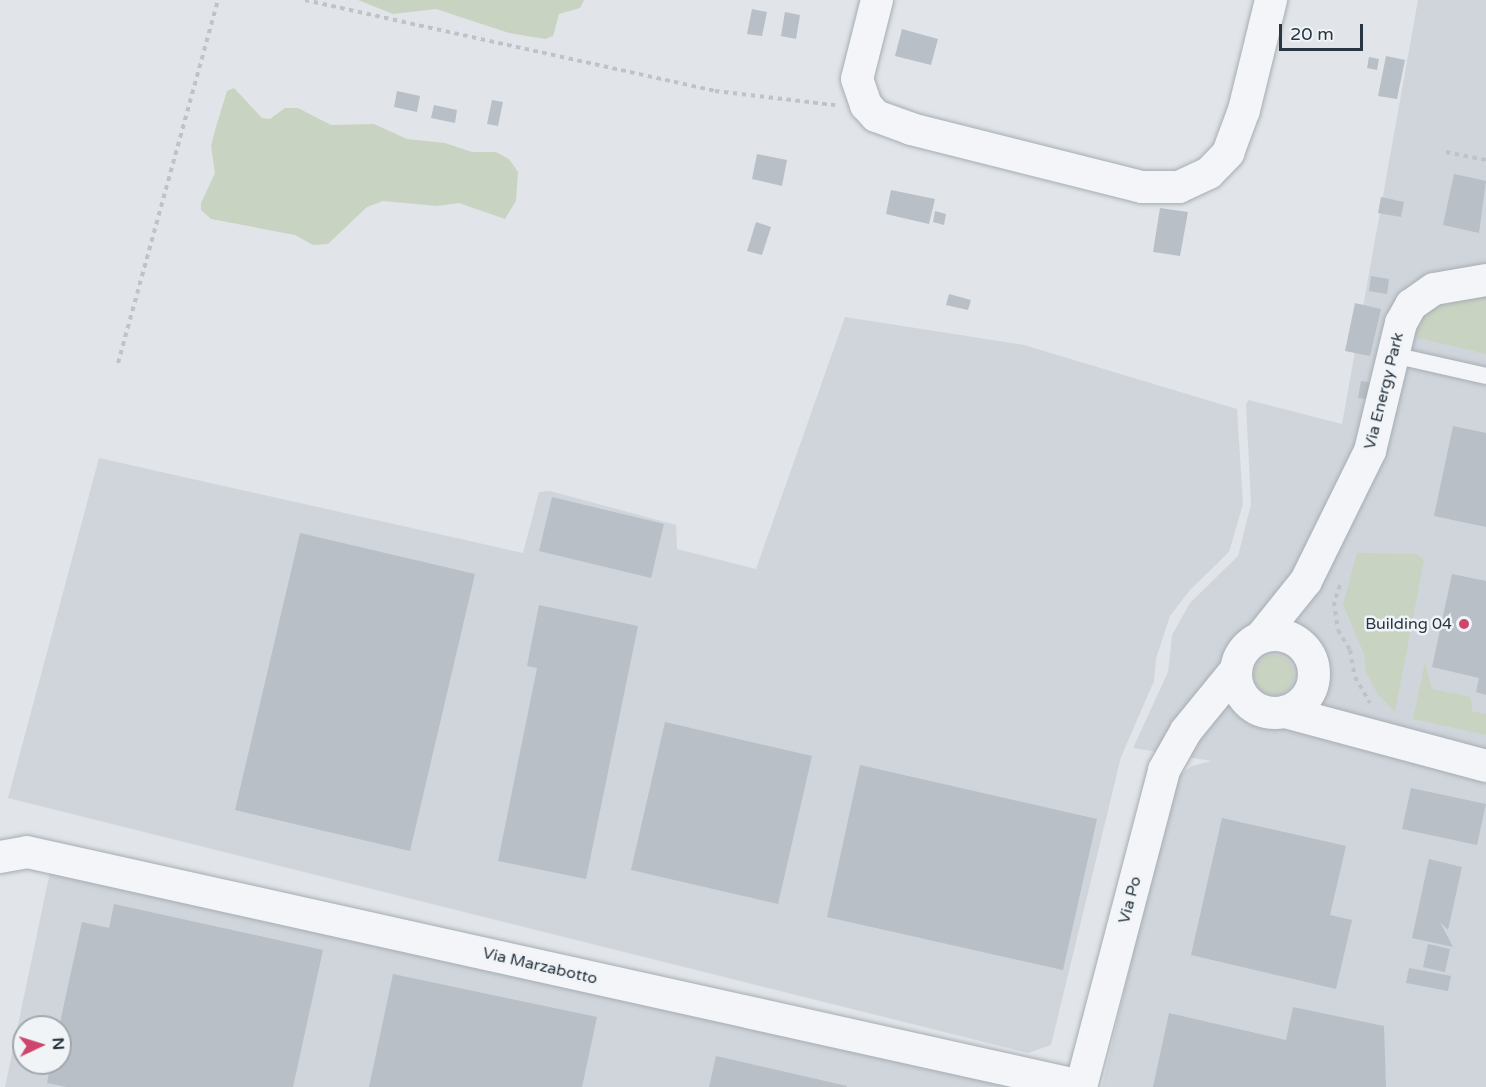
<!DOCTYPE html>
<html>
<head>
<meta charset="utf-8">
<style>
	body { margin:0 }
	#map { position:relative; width:1486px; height:1087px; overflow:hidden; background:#e1e5e9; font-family:"Varela Round",sans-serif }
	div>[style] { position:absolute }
	.built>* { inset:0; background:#cfd5db }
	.green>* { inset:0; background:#c9d3c2 }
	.round { border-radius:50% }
	.building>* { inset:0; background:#b8bfc6 }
	.path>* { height:4px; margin-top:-2px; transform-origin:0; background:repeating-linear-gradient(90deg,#bec3c8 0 4.5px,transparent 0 9px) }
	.roads { filter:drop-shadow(0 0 2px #a6adb3) drop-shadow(0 0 2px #a6adb3) }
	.service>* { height:16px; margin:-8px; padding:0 8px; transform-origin:8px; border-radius:8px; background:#f3f5f8 }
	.minor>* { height:32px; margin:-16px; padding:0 16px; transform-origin:16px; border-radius:16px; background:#f3f5f8 }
	.minor>.ring { margin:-16px; padding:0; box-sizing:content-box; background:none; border:32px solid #f3f5f8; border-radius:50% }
	.dots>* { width:16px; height:16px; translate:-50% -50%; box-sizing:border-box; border:3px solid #f0f4f7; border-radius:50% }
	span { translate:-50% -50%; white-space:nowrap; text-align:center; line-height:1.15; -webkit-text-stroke:5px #f0f4f7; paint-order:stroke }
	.street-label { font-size:16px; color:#293541 }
	.poi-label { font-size:16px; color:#293541 }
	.right { translate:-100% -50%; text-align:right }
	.north { position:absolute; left:12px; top:1015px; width:60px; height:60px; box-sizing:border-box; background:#f0f4f7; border:2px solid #a0a8ae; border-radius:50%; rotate:86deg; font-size:16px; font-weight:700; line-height:24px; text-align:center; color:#293541 }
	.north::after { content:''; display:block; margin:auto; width:21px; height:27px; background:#ce466d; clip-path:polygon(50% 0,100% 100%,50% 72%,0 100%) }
	.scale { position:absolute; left:1279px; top:24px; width:84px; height:27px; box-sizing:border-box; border:3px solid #293541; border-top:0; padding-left:8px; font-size:18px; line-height:21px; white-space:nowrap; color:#293541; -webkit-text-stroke:4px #f0f4f7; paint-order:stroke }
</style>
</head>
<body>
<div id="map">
	<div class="built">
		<div style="clip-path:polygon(1418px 0,1486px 0,1486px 1087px,1102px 1087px,1173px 780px,1192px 766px,1211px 761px,1133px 748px,1168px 672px,1172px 635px,1190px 603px,1238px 556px,1251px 504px,1246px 404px,1249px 400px,1342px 424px)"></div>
		<div style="clip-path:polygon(845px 317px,1024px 345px,1237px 409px,1243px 504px,1229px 552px,1190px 590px,1170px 616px,1156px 659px,1154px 681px,1121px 757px,1051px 1045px,1028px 1053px,8px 798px,99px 458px,523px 553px,539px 492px,550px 491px,676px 525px,677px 549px,756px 569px)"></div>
		<div style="clip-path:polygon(evenodd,51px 867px,1049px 1087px,5px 1087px,51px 867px,24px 1027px,60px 1027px,60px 1063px,24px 1063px,24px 1027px)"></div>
	</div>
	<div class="green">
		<div style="clip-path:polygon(358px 0,584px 0,580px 8px,559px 14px,553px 36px,545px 39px,509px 33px,436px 9px,393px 14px)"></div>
		<div style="clip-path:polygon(234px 88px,262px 118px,270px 119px,285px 108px,298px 108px,331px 125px,374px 124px,407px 139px,445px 143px,472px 152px,496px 152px,509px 159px,518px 172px,516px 201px,505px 219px,459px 203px,437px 206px,383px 201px,367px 207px,328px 244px,313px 245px,295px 235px,211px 219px,201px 210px,201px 203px,215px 173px,211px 146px,215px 130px,227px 91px)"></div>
		<div style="clip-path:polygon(1486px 295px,1486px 354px,1414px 337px,1410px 324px,1427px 304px)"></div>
		<div style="clip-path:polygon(1357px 553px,1416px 554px,1424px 560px,1395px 712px,1377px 693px,1366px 672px,1364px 654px,1343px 604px)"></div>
		<div class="round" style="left:1254px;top:655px;width:40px;height:40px"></div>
		<div style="clip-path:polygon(1425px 662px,1432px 689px,1471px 697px,1472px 711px,1486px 714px,1486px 735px,1413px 719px)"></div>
	</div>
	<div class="building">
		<div style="clip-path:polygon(752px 9px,767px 12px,762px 36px,747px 34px)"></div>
		<div style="clip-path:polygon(785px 12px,800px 15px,796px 39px,781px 36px)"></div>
		<div style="clip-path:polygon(902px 29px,938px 39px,931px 65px,895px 56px)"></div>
		<div style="clip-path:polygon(1386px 56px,1405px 60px,1397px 99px,1378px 96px)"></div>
		<div style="clip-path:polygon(1369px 57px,1379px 59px,1377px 70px,1367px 68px)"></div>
		<div style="clip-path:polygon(397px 91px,420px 96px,417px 112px,394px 107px)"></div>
		<div style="clip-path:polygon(492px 100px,503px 102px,498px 126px,487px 124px)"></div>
		<div style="clip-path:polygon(434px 105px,457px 110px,455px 123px,431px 118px)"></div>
		<div style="clip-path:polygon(757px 154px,787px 160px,782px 186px,752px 179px)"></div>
		<div style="clip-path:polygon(1454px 174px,1486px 181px,1479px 233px,1443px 225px)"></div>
		<div style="clip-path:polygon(891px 190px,935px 199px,929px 224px,886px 214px)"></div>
		<div style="clip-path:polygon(1381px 197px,1404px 202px,1401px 217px,1378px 213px)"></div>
		<div style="clip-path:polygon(1160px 208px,1188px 212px,1180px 256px,1153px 252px)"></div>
		<div style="clip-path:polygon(935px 211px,946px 214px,944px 225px,933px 222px)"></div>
		<div style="clip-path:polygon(756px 222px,771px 227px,762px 255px,747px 251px)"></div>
		<div style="clip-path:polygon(1371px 276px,1389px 279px,1387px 294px,1369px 291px)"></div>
		<div style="clip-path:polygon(949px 294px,971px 300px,968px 310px,946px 305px)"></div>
		<div style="clip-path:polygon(1355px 303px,1381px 309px,1370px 356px,1345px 351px)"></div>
		<div style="clip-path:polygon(1361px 381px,1369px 382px,1367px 399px,1358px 398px)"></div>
		<div style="clip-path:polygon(1453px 426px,1486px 433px,1486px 527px,1434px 516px)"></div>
		<div style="clip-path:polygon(552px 497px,664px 524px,651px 578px,539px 551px)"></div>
		<div style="clip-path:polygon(300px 533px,475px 574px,410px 851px,235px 810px)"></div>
		<div style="clip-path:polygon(1452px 574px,1486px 581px,1486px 695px,1476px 692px,1479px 678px,1432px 667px)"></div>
		<div style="clip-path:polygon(539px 605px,638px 626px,586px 879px,498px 861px,537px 668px,527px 666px)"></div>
		<div style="clip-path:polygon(665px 722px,812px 756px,778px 904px,631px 870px)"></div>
		<div style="clip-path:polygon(860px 765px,1097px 819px,1063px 970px,827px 917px)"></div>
		<div style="clip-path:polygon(1411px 788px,1486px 804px,1477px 845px,1402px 829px)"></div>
		<div style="clip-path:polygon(1222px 818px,1346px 846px,1330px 915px,1352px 920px,1336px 989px,1191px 955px)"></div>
		<div style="clip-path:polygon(1429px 859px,1462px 867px,1448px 930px,1440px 922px,1453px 947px,1412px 938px)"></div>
		<div style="clip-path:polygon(114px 904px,323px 950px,293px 1087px,66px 1087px,47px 1083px,51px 1063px,60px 1063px,59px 1027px,82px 922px,109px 928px)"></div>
		<div style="clip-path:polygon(1428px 944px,1450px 949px,1445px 972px,1423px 967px)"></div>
		<div style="clip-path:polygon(1409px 968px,1451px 976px,1448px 991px,1406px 983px)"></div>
		<div style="clip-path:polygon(393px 974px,597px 1017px,582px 1087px,369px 1087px)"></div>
		<div style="clip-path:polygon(1293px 1007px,1384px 1026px,1386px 1087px,1153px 1087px,1169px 1013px,1286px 1040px)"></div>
		<div style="clip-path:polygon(716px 1056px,847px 1086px,847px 1087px,709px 1087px)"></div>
	</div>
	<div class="path">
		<div style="left:305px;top:0;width:420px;rotate:12.5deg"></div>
		<div style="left:715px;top:91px;width:121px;rotate:6.7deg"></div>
		<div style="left:1446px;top:152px;width:41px;rotate:11.3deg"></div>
		<div style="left:118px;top:363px;width:377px;rotate:-74.6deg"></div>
		<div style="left:1340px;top:585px;width:18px;rotate:109deg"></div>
		<div style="left:1334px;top:602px;width:28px;rotate:82deg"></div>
		<div style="left:1338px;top:630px;width:23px;rotate:59deg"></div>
		<div style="left:1350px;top:650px;width:27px;rotate:80deg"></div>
		<div style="left:1355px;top:677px;width:30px;rotate:60deg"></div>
	</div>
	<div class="roads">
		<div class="service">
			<div style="left:1393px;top:355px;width:95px;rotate:12.7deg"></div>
		</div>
		<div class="minor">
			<div style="left:877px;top:0;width:81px;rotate:104.2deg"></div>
			<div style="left:857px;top:79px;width:28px;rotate:71deg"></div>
			<div style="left:866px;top:105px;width:15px;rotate:48deg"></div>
			<div style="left:876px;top:116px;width:37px;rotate:20deg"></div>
			<div style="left:911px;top:129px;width:238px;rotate:14.1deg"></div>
			<div style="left:1142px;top:187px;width:37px"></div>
			<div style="left:1179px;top:187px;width:33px;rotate:-25deg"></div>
			<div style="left:1209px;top:173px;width:28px;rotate:-46deg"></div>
			<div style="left:1228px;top:153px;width:46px;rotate:-69.6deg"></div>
			<div style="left:1244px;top:110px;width:113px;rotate:-76.2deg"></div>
			<div class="ring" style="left:1236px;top:635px;width:46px;height:46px"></div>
			<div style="left:1261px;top:637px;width:72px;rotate:-51.2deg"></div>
			<div style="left:1306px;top:581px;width:145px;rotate:-63.8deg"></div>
			<div style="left:1370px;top:451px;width:132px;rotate:-76.4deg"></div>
			<div style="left:1401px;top:323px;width:21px;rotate:-61deg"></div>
			<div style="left:1411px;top:305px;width:28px;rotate:-35deg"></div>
			<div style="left:1434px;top:289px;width:53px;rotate:-9.8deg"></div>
			<div style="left:1285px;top:712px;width:208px;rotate:15deg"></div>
			<div style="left:0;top:857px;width:27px;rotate:-10deg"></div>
			<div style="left:27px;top:852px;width:1080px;rotate:12.52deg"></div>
			<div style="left:1081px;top:1087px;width:328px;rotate:-75.3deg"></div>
			<div style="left:1164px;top:770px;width:45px;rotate:-60.6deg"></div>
			<div style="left:1186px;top:731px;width:79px;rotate:-50.7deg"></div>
		</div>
	</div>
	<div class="dots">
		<div style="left:1464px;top:624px;background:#ce466d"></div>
	</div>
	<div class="street-label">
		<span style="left:1384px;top:391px;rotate:-76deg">Via Energy Park</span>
		<span style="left:1130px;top:900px;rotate:-75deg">Via Po</span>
		<span style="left:540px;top:966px;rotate:13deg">Via Marzabotto</span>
	</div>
	<div class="poi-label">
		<span class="right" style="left:1452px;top:624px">Building 04</span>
	</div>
	<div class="north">N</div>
	<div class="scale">20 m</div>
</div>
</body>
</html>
